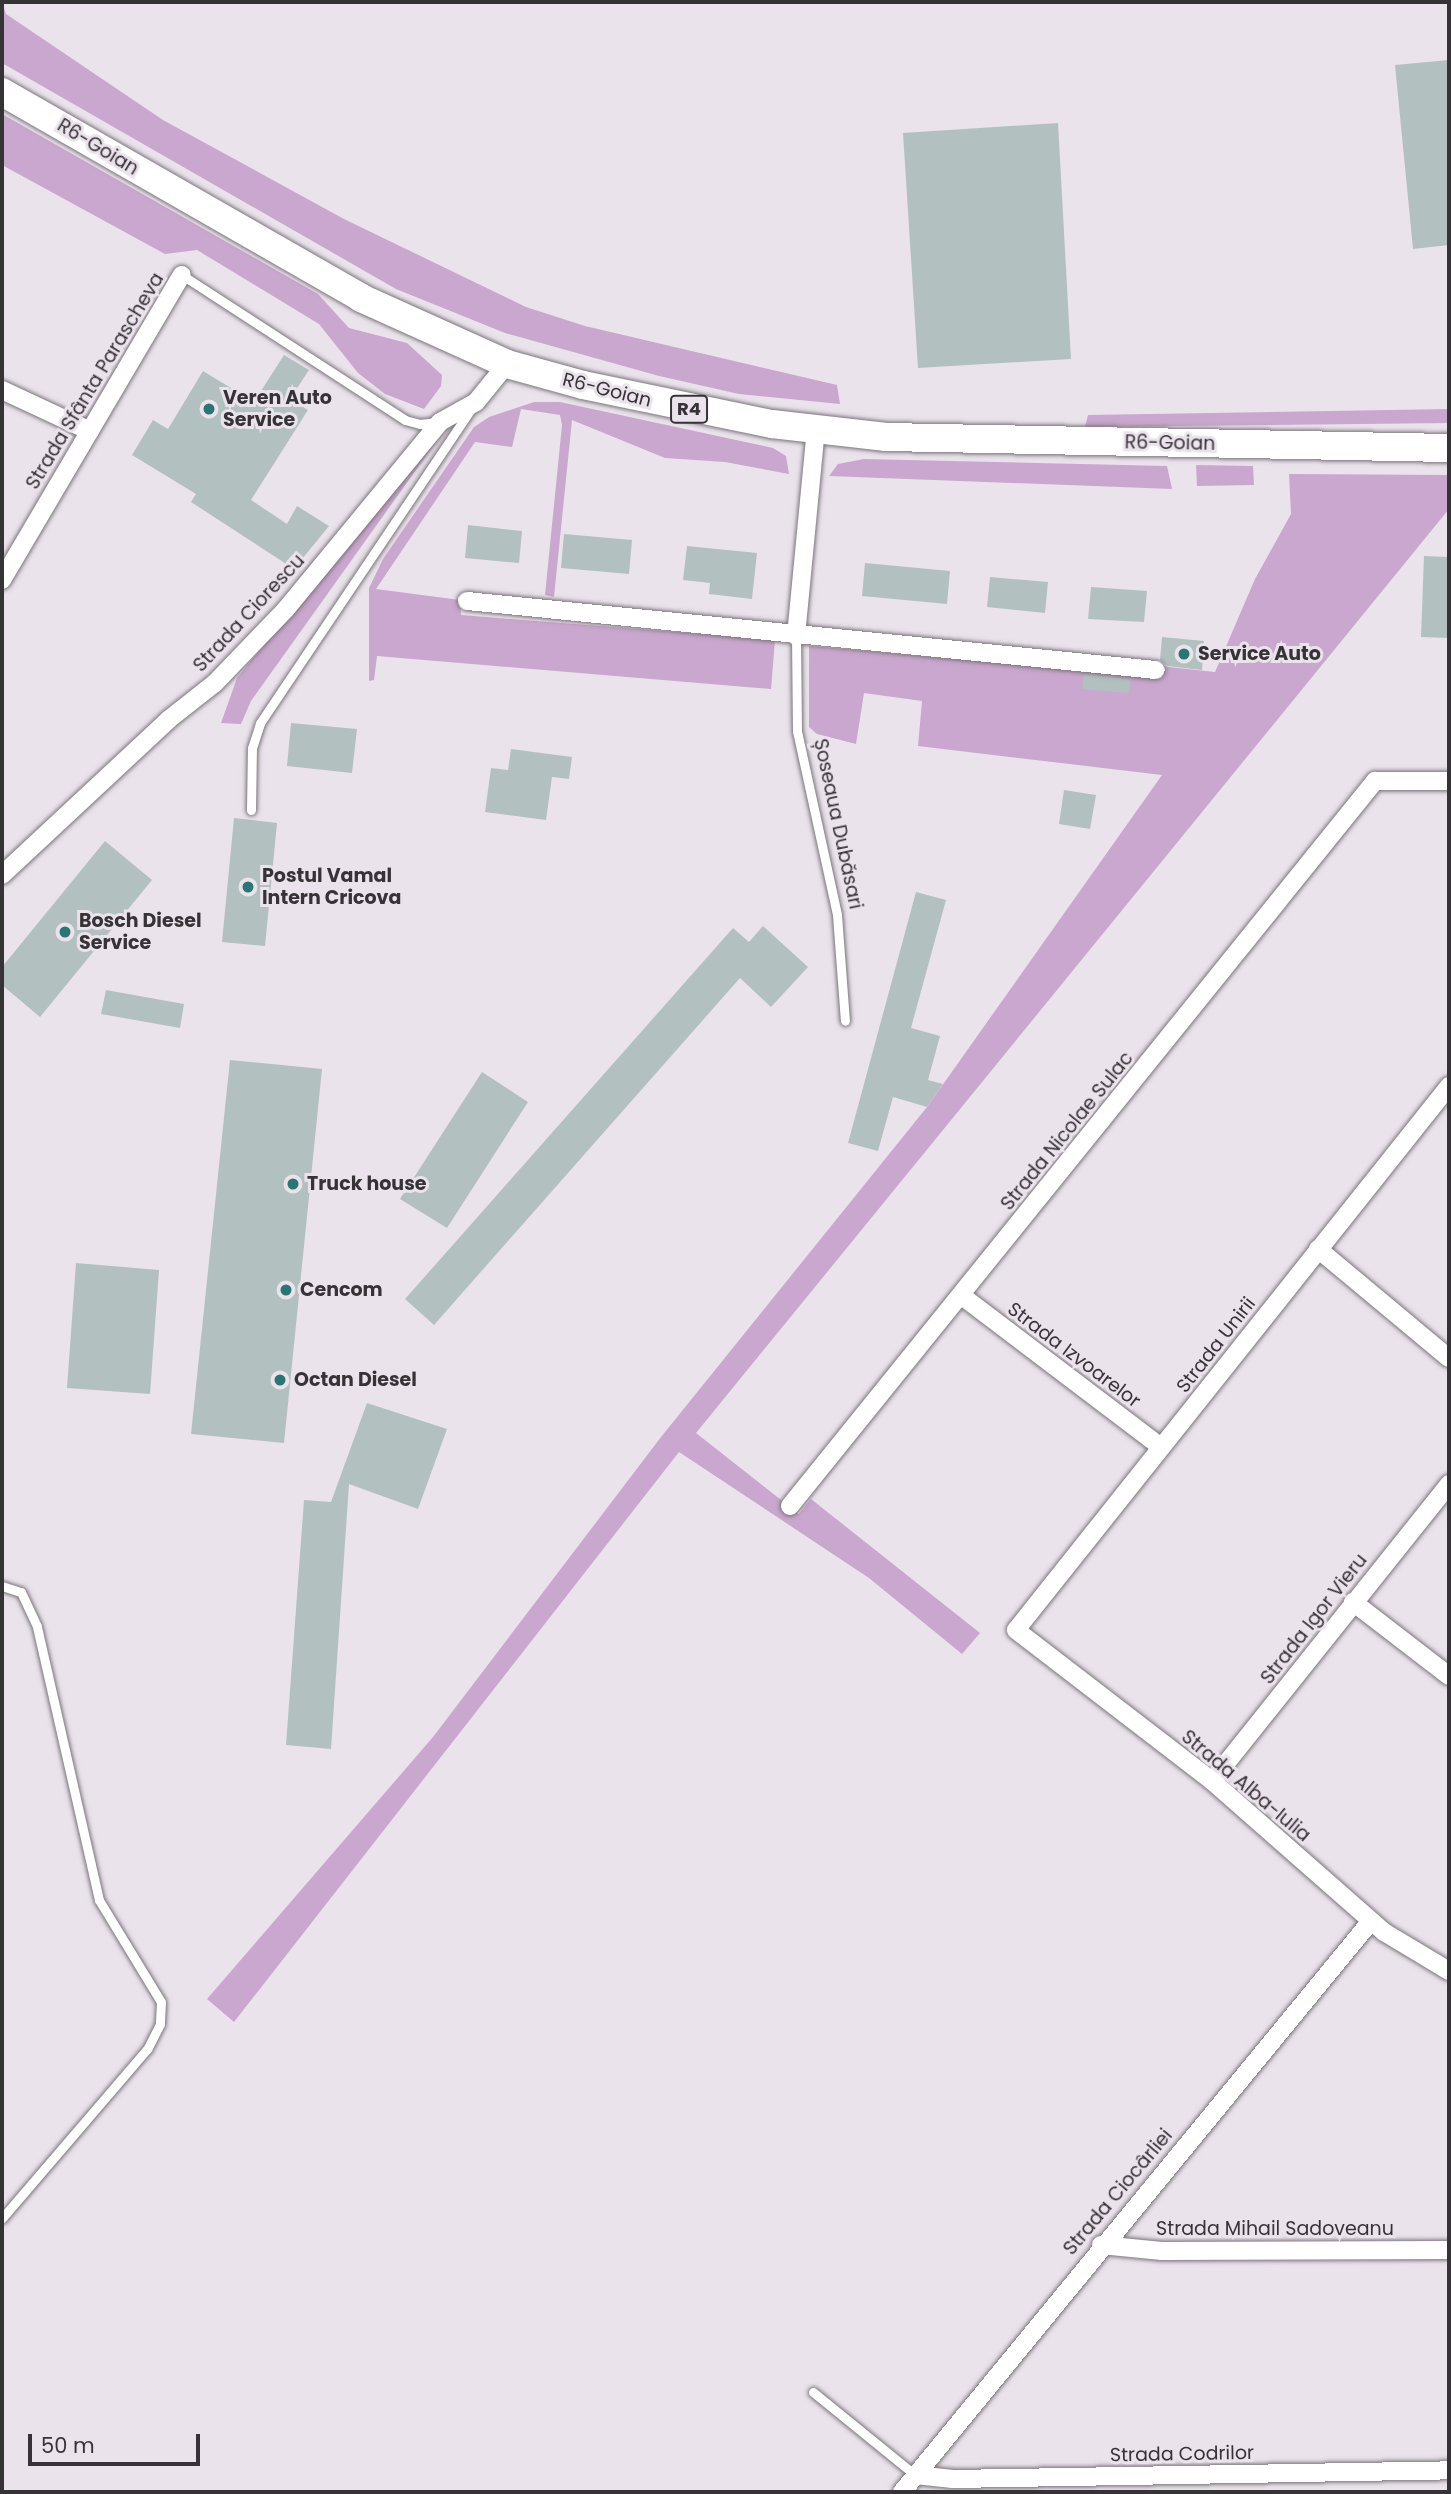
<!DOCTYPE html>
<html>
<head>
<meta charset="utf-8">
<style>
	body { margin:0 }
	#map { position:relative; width:1451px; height:2494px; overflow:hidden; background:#ebe3ec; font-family:Poppins,sans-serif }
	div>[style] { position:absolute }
	.green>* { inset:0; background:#caa7ce }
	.building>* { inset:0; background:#b3c0c0 }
	.roads { filter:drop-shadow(0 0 2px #7b747c) drop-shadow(0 0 2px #7b747c) }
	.lane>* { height:9px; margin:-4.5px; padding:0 4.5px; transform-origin:4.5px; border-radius:4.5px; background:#fff }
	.street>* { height:18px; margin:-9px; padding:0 9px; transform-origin:9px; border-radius:9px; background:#fff }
	.primary>* { height:28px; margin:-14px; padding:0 14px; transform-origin:14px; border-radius:14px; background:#fff }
	.dots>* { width:19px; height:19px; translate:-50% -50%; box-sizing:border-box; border:4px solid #ebe3ec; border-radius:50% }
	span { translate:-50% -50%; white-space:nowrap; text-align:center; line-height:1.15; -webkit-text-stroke:6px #ebe3ec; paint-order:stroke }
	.shield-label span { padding:2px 5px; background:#ebe3ec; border:2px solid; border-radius:5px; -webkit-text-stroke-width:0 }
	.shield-label { font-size:18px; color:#363336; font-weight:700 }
	.street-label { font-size:19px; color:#363336 }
	.poi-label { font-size:19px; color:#363336; font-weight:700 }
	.left { translate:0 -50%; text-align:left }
	.frame { position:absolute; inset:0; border:4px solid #363336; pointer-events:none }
	.scale { position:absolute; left:28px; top:2434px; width:172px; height:32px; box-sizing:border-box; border:4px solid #363336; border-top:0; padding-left:9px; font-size:21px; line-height:24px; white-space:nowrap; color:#363336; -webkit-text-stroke:5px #ebe3ec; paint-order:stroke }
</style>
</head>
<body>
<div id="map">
	<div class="green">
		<div style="clip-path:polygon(2px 2px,6px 14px,163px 120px,344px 219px,526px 307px,585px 326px,837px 385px,840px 404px,739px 394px,659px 376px,505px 333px,396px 289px,2px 63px)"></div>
		<div style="clip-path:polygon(2px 114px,318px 294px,349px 328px,407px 343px,442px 375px,441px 386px,424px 409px,385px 394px,358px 373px,319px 324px,197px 250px,165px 254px,2px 165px)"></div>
		<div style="clip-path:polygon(534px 402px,560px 402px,773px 448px,786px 456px,789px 474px,725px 462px,665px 458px,572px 420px,554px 597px,545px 595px,562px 425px,560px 415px,521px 409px,512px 447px,475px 442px,376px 589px,460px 600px,461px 615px,775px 640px,771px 689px,377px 656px,374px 680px,369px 681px,369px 588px,383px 559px,474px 427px,489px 417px)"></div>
		<div style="clip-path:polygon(1449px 409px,1449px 423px,1085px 427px,1088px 415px)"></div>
		<div style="clip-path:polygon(440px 429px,436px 442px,251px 701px,241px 724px,221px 723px,237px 678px)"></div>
		<div style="clip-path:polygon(864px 459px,1167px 466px,1172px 489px,829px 476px,838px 464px)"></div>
		<div style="clip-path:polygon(1196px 465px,1253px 466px,1254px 485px,1197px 486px)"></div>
		<div style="clip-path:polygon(1289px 474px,1449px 475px,1449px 509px,696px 1433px,799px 1514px,811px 1499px,980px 1633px,962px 1654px,869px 1578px,679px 1452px,234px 2022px,207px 1999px,433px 1737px,661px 1437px,927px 1107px,1162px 775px,918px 746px,922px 701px,864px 693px,856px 744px,817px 734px,809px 727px,809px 646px,1158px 677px,1160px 666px,1215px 672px,1255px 579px,1291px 514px)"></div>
	</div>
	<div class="building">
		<div style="clip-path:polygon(1449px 60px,1449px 245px,1413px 249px,1395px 65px)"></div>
		<div style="clip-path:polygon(1058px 123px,1071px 359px,918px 368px,903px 133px)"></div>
		<div style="clip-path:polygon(284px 355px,309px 370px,290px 399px,308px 410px,251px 500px,287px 524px,297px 506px,329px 526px,294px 569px,191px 502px,196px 494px,132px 455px,153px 420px,168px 429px,203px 371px,254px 402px)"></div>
		<div style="clip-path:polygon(468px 525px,522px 531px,519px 563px,465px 558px)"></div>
		<div style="clip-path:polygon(564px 534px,632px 540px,629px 574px,561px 568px)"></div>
		<div style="clip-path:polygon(687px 546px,757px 553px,752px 599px,709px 594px,710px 583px,683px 580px)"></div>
		<div style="clip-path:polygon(1424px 556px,1449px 557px,1449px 638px,1421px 637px)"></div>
		<div style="clip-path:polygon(865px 563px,950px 571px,947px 604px,862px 596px)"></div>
		<div style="clip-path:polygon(990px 577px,1048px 582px,1045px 613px,987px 607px)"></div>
		<div style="clip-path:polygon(1091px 587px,1147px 591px,1144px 622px,1088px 619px)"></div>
		<div style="clip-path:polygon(1162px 637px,1204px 641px,1202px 670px,1167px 666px,1160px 660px)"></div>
		<div style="clip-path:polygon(1084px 674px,1131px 679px,1129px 693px,1082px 689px)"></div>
		<div style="clip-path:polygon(291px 723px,357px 729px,352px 773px,287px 766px)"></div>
		<div style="clip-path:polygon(511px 749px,572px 757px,569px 779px,552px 777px,546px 820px,485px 812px,491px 768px,508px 770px)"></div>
		<div style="clip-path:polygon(1064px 790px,1096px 795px,1090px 829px,1059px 824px)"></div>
		<div style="clip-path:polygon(234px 818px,277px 823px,265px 946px,222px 942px)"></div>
		<div style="clip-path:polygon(105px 841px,152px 880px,40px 1017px,2px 985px,2px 967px)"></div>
		<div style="clip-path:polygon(916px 892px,946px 900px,911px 1028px,940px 1036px,928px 1080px,943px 1084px,927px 1107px,893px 1097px,878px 1151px,848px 1143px)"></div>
		<div style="clip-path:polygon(763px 926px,808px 967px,771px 1007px,740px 978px,434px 1325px,405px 1299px,733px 928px,749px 942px)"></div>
		<div style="clip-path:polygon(106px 990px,184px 1004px,180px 1028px,101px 1014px)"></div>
		<div style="clip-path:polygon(230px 1060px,322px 1069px,284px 1443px,191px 1434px)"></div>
		<div style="clip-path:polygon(482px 1072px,528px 1102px,447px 1228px,400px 1199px)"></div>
		<div style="clip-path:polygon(76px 1263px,159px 1270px,150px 1394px,67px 1388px)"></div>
		<div style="clip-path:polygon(367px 1403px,447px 1429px,418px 1509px,349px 1484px,331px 1749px,286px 1745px,304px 1500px,331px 1502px)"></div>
	</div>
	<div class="roads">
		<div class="lane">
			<div style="left:182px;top:275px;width:266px;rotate:33deg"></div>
			<div style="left:405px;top:420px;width:16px;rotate:15deg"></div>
			<div style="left:420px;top:424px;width:17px;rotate:-7deg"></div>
			<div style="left:796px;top:636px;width:95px;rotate:89.4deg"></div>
			<div style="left:797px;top:731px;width:188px;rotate:77.7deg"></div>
			<div style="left:837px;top:915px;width:106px;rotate:85.7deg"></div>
			<div style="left:251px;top:810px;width:62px;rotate:-89.1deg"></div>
			<div style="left:252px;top:748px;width:26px;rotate:-72deg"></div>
			<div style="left:260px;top:723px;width:378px;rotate:-56.1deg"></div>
			<div style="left:2px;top:1586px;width:20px;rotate:18deg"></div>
			<div style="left:21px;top:1592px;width:38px;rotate:65deg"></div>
			<div style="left:37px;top:1627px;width:280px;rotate:77.2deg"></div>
			<div style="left:99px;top:1900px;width:119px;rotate:58.7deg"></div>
			<div style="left:161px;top:2002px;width:22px;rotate:93deg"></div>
			<div style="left:160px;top:2024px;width:28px;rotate:117deg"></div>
			<div style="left:147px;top:2049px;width:223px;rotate:130.6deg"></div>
			<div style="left:813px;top:2392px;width:132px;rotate:39.1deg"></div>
		</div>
		<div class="street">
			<div style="left:2px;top:390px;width:97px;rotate:25deg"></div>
			<div style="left:2px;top:580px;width:354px;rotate:-59.5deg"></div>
			<div style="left:467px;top:601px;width:692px;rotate:5.72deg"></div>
			<div style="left:796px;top:636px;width:208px;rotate:-84.5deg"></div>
			<div style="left:2px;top:875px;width:227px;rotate:-43deg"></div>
			<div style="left:168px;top:720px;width:60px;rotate:-38.2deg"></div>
			<div style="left:215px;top:683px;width:103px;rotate:-46.2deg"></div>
			<div style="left:286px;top:609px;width:242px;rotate:-50.5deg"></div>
			<div style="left:440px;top:422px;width:41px;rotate:-29.1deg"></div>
			<div style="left:476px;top:402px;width:49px;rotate:-50.8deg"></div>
			<div style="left:1449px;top:1086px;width:695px;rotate:128.52deg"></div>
			<div style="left:1016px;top:1630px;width:247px;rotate:37.6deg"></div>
			<div style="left:1212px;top:1781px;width:229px;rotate:41.3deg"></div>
			<div style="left:1384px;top:1932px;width:76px;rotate:31deg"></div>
			<div style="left:1318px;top:1249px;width:170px;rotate:39.8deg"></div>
			<div style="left:962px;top:1296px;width:250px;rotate:37.2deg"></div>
			<div style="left:790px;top:1506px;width:932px;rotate:-51.1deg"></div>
			<div style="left:1375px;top:781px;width:74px"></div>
			<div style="left:1353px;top:1602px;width:121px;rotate:37.6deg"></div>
			<div style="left:1212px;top:1781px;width:380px;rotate:-51.4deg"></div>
			<div style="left:1101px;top:2245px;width:61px;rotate:5.6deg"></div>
			<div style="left:1162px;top:2251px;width:287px;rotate:-0.2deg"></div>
			<div style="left:915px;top:2475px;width:38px;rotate:6deg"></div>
			<div style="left:953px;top:2479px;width:496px;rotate:-1deg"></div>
			<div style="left:902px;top:2492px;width:739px;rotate:-50.6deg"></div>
		</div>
		<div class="primary">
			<div style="left:2px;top:92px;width:414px;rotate:29.8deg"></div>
			<div style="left:361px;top:298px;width:160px;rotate:24.3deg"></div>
			<div style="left:507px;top:364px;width:79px;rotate:15.4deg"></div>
			<div style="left:583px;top:385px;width:193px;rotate:11.7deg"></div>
			<div style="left:772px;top:424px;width:115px;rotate:6.5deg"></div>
			<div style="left:886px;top:437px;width:563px;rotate:1.12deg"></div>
		</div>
	</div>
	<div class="dots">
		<div style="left:209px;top:409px;background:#2b7574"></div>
		<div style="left:1184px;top:654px;background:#2b7574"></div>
		<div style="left:248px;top:887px;background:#2b7574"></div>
		<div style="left:65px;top:932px;background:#2b7574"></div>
		<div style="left:293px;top:1184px;background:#2b7574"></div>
		<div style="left:286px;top:1290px;background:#2b7574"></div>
		<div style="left:280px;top:1380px;background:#2b7574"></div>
	</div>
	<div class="shield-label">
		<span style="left:689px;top:409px">R4</span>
	</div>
	<div class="street-label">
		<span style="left:98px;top:147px;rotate:31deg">R6-Goian</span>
		<span style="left:95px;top:381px;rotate:-59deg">Strada Sfânta Parascheva</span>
		<span style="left:607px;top:390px;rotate:14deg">R6-Goian</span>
		<span style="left:1170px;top:443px;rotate:1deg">R6-Goian</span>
		<span style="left:249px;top:613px;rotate:-47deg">Strada Ciorescu</span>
		<span style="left:838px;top:824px;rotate:78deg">Șoseaua Dubăsari</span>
		<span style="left:1067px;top:1131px;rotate:-51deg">Strada Nicolae Sulac</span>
		<span style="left:1216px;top:1345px;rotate:-52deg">Strada Unirii</span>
		<span style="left:1074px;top:1355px;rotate:37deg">Strada Izvoarelor</span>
		<span style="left:1314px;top:1619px;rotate:-52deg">Strada Igor Vieru</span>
		<span style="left:1246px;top:1786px;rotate:40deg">Strada Alba-Iulia</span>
		<span style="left:1118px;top:2192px;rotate:-50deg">Strada Ciocârliei</span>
		<span style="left:1275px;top:2229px">Strada Mihail Sadoveanu</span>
		<span style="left:1182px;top:2454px;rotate:-1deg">Strada Codrilor</span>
	</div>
	<div class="poi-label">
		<span class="left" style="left:223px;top:409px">Veren Auto<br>Service</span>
		<span class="left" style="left:1198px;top:654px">Service Auto</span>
		<span class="left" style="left:262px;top:887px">Postul Vamal<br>Intern Cricova</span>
		<span class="left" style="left:79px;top:932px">Bosch Diesel<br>Service</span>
		<span class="left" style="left:307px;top:1184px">Truck house</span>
		<span class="left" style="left:300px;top:1290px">Cencom</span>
		<span class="left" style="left:294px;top:1380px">Octan Diesel</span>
	</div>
	<div class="frame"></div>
	<div class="scale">50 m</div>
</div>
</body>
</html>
